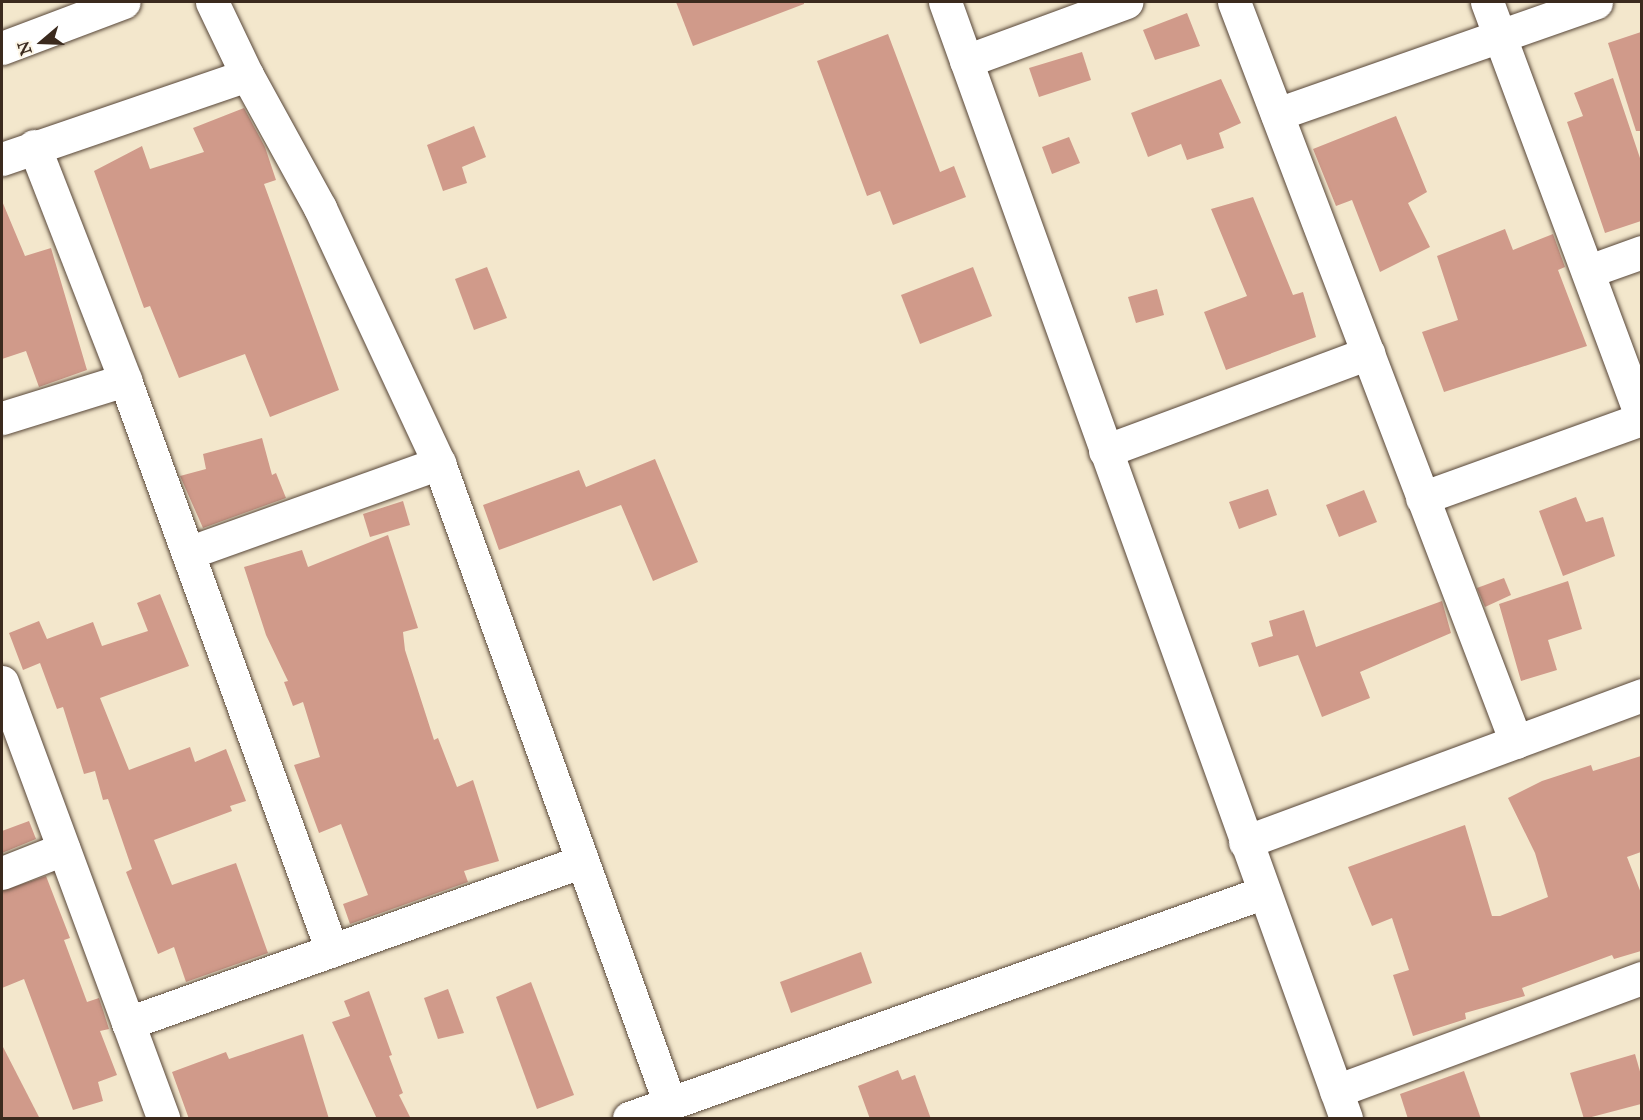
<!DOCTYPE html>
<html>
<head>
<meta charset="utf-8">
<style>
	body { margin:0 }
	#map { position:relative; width:1643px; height:1120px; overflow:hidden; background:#f3e7cc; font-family:"IM FELL Great Primer",serif }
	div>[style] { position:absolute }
	.building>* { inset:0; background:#d09a8a }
	.roads { filter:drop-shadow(0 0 2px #574638) drop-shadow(0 0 2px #574638) }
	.minor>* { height:33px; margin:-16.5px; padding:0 16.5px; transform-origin:16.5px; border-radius:16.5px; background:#fff }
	span { translate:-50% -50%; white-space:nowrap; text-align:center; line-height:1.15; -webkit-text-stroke:6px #fcf5e5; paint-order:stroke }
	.frame { position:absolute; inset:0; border:3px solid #3b2a1e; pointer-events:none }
	.north { position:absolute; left:12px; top:12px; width:60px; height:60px; -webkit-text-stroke:4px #fcf5e5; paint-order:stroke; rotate:251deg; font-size:16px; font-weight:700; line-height:24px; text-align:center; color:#3b2a1e }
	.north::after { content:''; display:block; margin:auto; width:21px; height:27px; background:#3b2a1e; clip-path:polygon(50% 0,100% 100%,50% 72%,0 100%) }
</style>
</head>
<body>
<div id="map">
	<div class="building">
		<div style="clip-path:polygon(676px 2px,804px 2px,804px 4px,693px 46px)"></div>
		<div style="clip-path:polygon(1187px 13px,1200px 46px,1155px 60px,1143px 30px)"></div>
		<div style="clip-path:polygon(1641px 32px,1641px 131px,1636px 131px,1608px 43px)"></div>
		<div style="clip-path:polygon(888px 34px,940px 172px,954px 166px,966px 197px,893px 225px,880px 191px,867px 196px,817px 61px)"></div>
		<div style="clip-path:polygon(1082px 52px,1091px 80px,1039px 97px,1029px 68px)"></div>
		<div style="clip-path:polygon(1613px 78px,1641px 161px,1641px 221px,1605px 233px,1567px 122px,1583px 116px,1574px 93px)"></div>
		<div style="clip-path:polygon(1221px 79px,1241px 123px,1219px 133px,1224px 148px,1187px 160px,1181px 144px,1148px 157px,1131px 113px)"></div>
		<div style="clip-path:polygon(244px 108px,265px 147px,276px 180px,264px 184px,339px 390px,270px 417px,245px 354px,179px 378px,150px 306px,144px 308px,94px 171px,142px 146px,150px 169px,204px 152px,193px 128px)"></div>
		<div style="clip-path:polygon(1396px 116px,1427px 192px,1408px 203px,1430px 247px,1380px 272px,1352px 200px,1336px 206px,1313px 149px)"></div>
		<div style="clip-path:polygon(474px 126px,486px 157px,462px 167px,467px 183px,443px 191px,427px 145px)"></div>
		<div style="clip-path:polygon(1069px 137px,1080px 163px,1052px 174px,1042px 147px)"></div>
		<div style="clip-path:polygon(1253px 197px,1293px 295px,1303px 292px,1316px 337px,1226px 370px,1204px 312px,1247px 296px,1211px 209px)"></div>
		<div style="clip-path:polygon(2px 201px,25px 256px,51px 248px,87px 370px,39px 387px,26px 351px,2px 359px)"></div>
		<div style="clip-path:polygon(1505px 229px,1513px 250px,1553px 234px,1565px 267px,1558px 270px,1587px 346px,1444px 392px,1422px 332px,1458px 320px,1437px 256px)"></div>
		<div style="clip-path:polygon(487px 267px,507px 318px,474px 330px,455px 279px)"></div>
		<div style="clip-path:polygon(973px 267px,992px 316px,920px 344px,901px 295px)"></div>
		<div style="clip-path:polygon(1157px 289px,1164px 315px,1136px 323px,1128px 297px)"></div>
		<div style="clip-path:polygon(262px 438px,272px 475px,276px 473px,286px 498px,203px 528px,180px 476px,206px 469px,203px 454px)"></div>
		<div style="clip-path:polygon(655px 459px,698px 562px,653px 581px,621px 505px,499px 550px,483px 505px,579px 470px,586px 487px)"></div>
		<div style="clip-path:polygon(1268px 489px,1277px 515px,1239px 529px,1229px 502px)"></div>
		<div style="clip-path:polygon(1364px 490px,1377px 522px,1339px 537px,1326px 505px)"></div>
		<div style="clip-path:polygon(1576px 497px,1586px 522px,1603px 517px,1615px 556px,1563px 576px,1539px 511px)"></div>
		<div style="clip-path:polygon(403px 501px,410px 525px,370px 537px,363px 514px)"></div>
		<div style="clip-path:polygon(388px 535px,418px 628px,403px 632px,405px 650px,434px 740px,438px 738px,457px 787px,473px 780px,499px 861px,464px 871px,468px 882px,350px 924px,343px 904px,368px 895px,341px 824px,319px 833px,294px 765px,320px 757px,303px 702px,293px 706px,284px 682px,288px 681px,266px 635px,244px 567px,302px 550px,308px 567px)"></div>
		<div style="clip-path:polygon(1504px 578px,1511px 595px,1485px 607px,1477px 588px)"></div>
		<div style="clip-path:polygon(1568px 581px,1582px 629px,1548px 640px,1557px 670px,1521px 681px,1499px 604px)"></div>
		<div style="clip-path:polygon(160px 594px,189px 666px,100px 698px,129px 770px,190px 747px,195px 762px,226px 749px,246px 801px,230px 806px,232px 811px,154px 840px,172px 885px,236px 863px,268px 953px,186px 982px,174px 947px,158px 954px,126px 872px,132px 869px,108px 799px,103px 800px,95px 771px,84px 774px,63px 707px,57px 709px,40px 663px,23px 670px,9px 633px,39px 621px,47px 639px,93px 622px,102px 646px,148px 631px,137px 603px)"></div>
		<div style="clip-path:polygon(1442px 601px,1451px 633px,1360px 672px,1370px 698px,1322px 717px,1298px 655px,1259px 667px,1251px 643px,1273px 636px,1269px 621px,1304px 610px,1316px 647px)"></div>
		<div style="clip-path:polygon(1641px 756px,1641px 852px,1627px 857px,1641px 893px,1641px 951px,1614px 959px,1612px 955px,1522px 988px,1525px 996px,1465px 1013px,1466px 1019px,1413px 1036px,1393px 975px,1409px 970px,1392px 918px,1372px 926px,1348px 867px,1465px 825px,1492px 916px,1500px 916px,1548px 897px,1535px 853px,1508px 798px,1542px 781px,1591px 765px,1593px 771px)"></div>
		<div style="clip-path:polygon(29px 821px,36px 839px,2px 853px,2px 831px)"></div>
		<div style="clip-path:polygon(46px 876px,70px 938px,64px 940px,87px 1002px,99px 998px,103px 1010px,109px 1029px,100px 1031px,117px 1075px,98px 1082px,103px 1101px,73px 1110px,24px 979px,2px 988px,2px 891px)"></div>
		<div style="clip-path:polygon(861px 952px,872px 983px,791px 1013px,780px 982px)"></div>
		<div style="clip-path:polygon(531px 982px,574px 1095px,537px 1109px,496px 997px)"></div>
		<div style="clip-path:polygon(448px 989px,464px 1033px,438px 1039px,424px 998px)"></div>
		<div style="clip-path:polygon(369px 991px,392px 1055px,389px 1056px,403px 1093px,399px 1095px,411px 1119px,377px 1119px,332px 1022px,350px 1016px,344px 1001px)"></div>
		<div style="clip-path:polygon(303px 1034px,329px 1119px,189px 1119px,172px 1072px,226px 1052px,229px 1059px)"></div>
		<div style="clip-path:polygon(2px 1045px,40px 1119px,2px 1119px)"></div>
		<div style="clip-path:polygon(1635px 1054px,1641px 1075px,1641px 1104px,1584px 1119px,1570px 1073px)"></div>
		<div style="clip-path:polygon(898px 1070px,902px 1080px,915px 1075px,931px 1119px,870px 1119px,858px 1086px)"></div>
		<div style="clip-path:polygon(1464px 1071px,1481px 1119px,1408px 1119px,1400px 1094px)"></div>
	</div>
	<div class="roads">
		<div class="minor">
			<div style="left:212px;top:2px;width:81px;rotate:64.4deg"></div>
			<div style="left:247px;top:75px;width:152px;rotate:61.2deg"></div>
			<div style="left:320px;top:208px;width:281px;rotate:65deg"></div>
			<div style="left:439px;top:463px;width:681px;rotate:70.18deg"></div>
			<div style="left:945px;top:2px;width:1186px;rotate:70.24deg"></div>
			<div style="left:1234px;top:2px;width:792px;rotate:69.14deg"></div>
			<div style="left:1487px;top:2px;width:445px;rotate:69.6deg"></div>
			<div style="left:2px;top:48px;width:130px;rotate:-20.7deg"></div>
			<div style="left:966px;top:61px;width:171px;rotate:-20.2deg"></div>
			<div style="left:1277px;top:114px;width:338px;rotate:-19.3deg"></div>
			<div style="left:34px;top:146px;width:251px;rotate:68.7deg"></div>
			<div style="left:125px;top:380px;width:607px;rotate:70.07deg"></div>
			<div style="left:2px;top:159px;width:259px;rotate:-18.9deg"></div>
			<div style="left:1589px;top:271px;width:56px;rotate:-19.7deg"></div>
			<div style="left:2px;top:418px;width:129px;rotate:-17.2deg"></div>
			<div style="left:1105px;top:451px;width:281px;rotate:-20.4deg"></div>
			<div style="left:1422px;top:498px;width:234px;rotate:-19.8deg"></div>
			<div style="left:188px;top:553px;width:267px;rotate:-19.7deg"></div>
			<div style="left:2px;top:682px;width:465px;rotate:69.7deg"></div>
			<div style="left:1245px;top:842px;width:423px;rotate:-20.3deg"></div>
			<div style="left:2px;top:873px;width:66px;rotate:-21.5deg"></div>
			<div style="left:128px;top:1023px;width:482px;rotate:-19.6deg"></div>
			<div style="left:1336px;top:1091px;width:326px;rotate:-20.3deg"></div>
			<div style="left:629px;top:1118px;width:672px;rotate:-19.57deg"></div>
		</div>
	</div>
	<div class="frame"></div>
	<div class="north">N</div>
</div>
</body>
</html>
